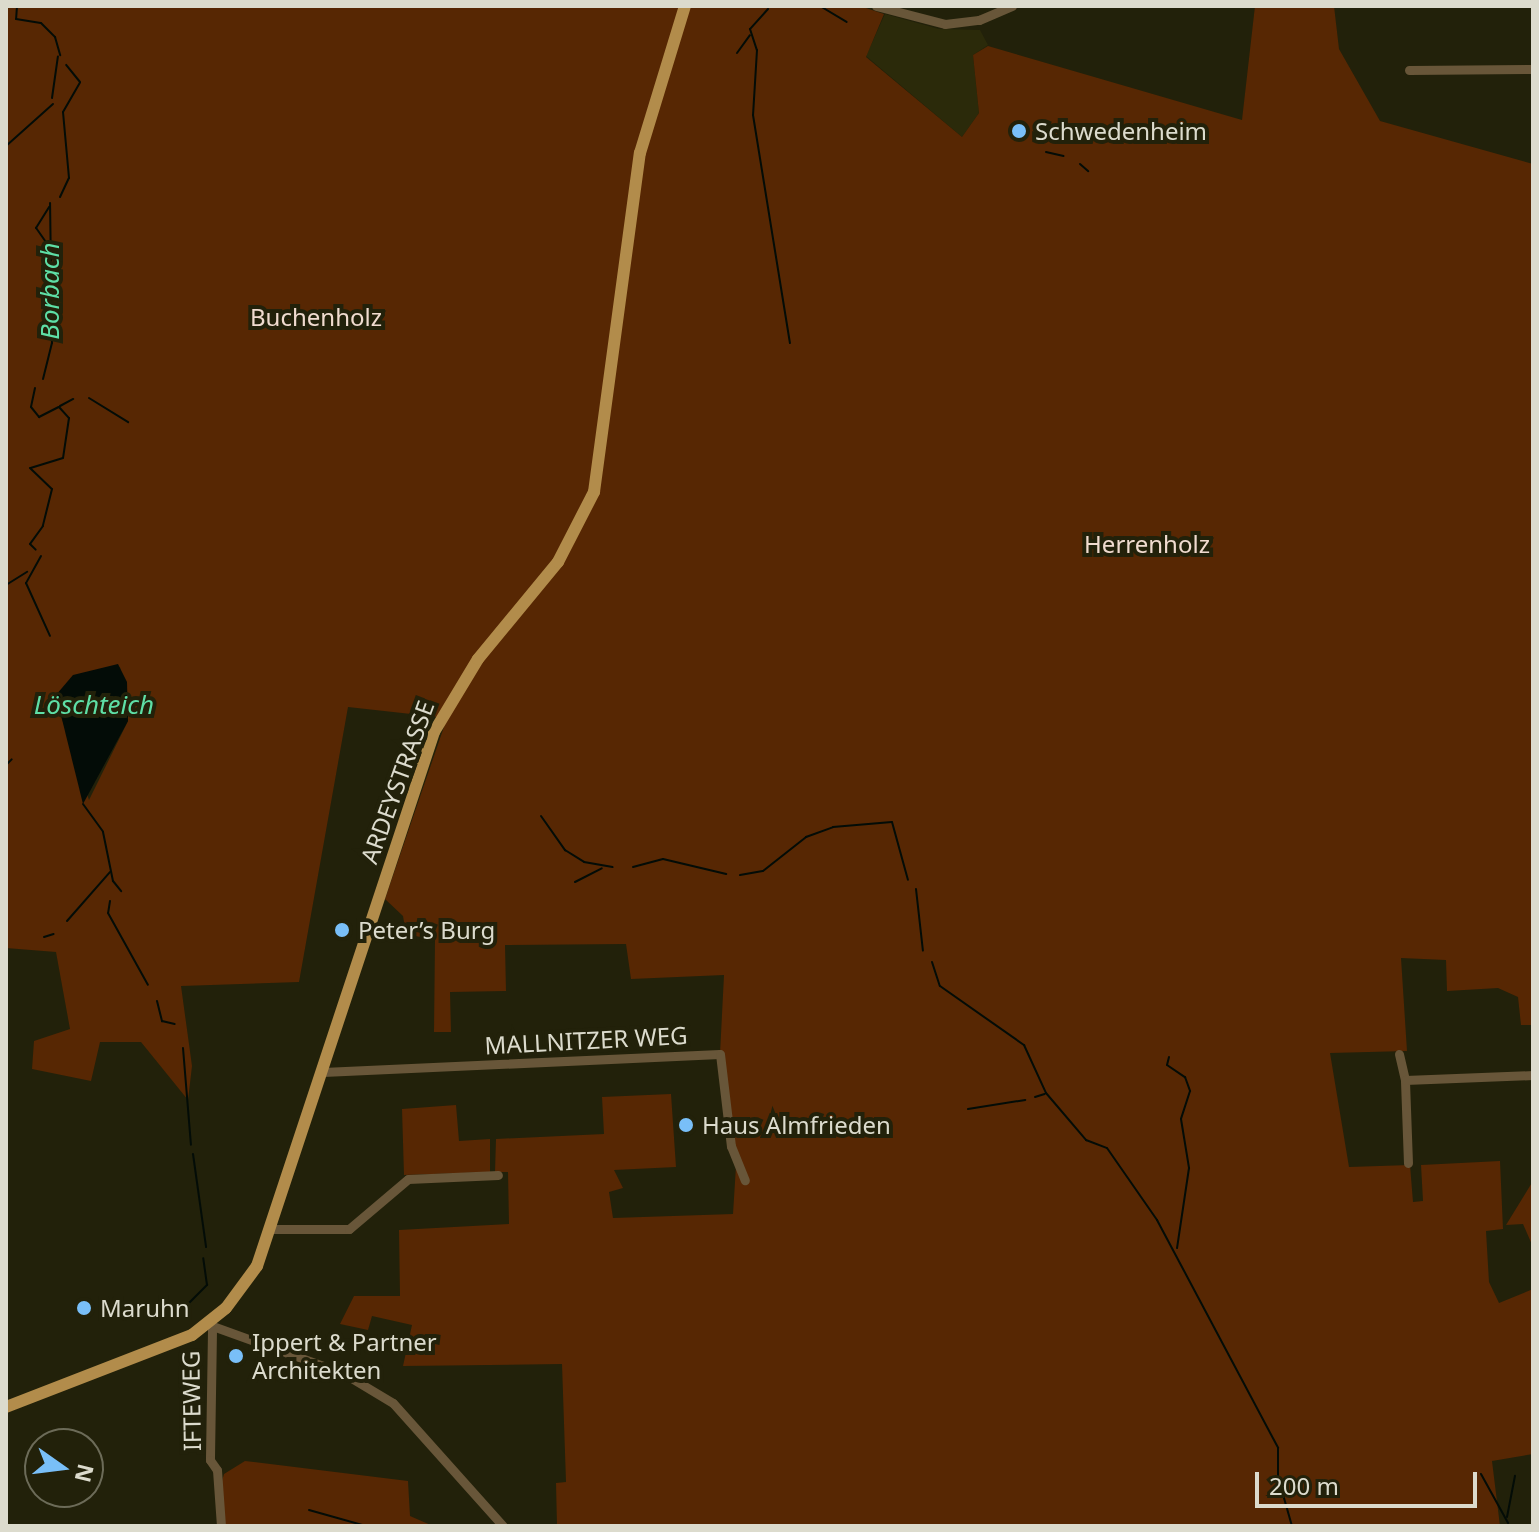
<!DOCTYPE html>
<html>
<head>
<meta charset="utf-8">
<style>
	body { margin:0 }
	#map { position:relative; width:1539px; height:1532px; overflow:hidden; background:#22210a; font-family:"Noto Sans",sans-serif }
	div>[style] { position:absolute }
	.built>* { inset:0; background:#2b2a0a }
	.green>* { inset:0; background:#572703 }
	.water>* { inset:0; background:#030c07 }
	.stream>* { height:2px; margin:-1px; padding:0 1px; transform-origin:1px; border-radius:1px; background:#030c07 }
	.minor>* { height:9px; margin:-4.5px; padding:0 4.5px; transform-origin:4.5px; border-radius:4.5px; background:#685639 }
	.major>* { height:12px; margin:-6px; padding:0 6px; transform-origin:6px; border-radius:6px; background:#b28c4b }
	.dots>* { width:22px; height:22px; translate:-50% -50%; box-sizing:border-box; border:4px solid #22210a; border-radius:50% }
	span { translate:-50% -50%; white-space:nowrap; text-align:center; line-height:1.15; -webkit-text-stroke:8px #22210a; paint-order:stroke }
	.poi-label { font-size:24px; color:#dcdbcd }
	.left { translate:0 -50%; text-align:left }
	.park-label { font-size:24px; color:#f0dbcf }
	.street-label { font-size:24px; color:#dcdbcd }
	.water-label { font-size:26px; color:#5edfa6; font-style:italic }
	.frame { position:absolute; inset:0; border:8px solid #dcdbcd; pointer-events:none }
	.north { position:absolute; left:24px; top:1428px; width:80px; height:80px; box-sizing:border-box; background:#22210a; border:2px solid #6c6b58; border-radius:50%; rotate:104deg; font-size:22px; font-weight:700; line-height:32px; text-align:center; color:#dcdbcd }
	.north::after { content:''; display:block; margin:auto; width:28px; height:36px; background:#79bff8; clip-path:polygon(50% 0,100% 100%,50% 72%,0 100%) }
	.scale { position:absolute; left:1255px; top:1472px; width:222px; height:36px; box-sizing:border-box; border:4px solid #dcdbcd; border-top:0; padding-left:10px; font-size:24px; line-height:28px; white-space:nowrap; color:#dcdbcd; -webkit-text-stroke:6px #22210a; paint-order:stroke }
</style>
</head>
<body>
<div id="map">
	<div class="built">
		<div style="clip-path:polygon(885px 14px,939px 29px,980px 30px,988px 45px,973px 55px,979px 113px,962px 137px,866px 56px)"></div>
	</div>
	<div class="green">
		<div style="clip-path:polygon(evenodd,6px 6px,860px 6px,884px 14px,866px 57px,962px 137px,979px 113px,973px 55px,988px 46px,1242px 120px,1255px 6px,1334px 6px,1339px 49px,1380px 121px,1533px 164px,1533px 1025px,1521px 1025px,1518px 997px,1498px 988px,1447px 991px,1446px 960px,1401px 958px,1407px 1051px,1330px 1053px,1349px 1167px,1410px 1165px,1413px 1202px,1423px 1201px,1421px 1165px,1500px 1161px,1503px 1229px,1486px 1231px,1489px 1282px,1499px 1303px,1533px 1289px,1533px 1454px,1492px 1461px,1500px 1526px,557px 1526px,556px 1483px,566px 1482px,562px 1364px,403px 1366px,412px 1325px,372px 1316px,368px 1330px,340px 1324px,354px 1296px,400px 1296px,399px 1230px,509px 1224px,508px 1172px,495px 1172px,496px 1139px,604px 1134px,602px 1097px,671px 1094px,676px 1167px,614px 1170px,623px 1188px,609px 1192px,613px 1218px,733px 1214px,736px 1166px,720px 1054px,724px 975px,631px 979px,626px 944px,505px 945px,506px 991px,450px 992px,451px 1032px,434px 1032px,435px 940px,406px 934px,403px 916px,385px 899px,447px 718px,348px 707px,299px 982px,181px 986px,192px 1066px,188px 1100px,141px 1042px,100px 1042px,91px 1081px,32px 1069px,34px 1041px,70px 1029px,56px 952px,6px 948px,6px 6px,120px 667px,128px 721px,89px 800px,57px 704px,120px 667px)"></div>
		<div style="clip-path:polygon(456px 1105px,459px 1141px,490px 1139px,490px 1172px,404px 1175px,402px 1109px)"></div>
		<div style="clip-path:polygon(1533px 1181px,1533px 1247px,1523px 1224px,1506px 1225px)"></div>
		<div style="clip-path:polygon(245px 1461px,408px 1481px,410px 1516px,433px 1526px,225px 1526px,220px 1488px,224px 1474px)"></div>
	</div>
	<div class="water">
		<div style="clip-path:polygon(118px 664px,127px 682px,128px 721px,83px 804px,56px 695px,73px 675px)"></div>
	</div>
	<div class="stream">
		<div style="left:17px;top:6px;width:13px;rotate:94deg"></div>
		<div style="left:16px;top:19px;width:25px;rotate:9deg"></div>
		<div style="left:41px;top:23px;width:20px;rotate:45deg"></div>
		<div style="left:55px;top:37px;width:19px;rotate:74deg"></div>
		<div style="left:820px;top:6px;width:31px;rotate:31deg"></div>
		<div style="left:768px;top:9px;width:27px;rotate:132deg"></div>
		<div style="left:750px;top:29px;width:22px;rotate:72deg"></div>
		<div style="left:757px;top:50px;width:65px;rotate:93.5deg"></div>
		<div style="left:753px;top:115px;width:231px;rotate:80.8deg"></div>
		<div style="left:737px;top:53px;width:22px;rotate:-54deg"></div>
		<div style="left:52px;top:98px;width:42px;rotate:-81.9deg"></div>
		<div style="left:6px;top:146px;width:63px;rotate:-41.8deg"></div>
		<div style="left:1046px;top:152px;width:18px;rotate:13deg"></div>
		<div style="left:1080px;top:164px;width:11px;rotate:41deg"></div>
		<div style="left:60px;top:197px;width:21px;rotate:-65deg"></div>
		<div style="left:69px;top:178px;width:66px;rotate:-95.2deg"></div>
		<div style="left:63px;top:112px;width:34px;rotate:-60deg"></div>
		<div style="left:80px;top:82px;width:22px;rotate:-129deg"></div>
		<div style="left:48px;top:245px;width:21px;rotate:-125deg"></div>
		<div style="left:36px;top:228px;width:25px;rotate:-58deg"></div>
		<div style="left:43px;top:379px;width:37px;rotate:-76deg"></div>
		<div style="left:52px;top:343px;width:140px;rotate:-90.8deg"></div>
		<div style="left:35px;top:388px;width:19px;rotate:102deg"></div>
		<div style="left:31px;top:407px;width:13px;rotate:51deg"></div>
		<div style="left:39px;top:417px;width:22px;rotate:-27deg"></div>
		<div style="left:59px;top:407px;width:15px;rotate:48deg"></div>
		<div style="left:69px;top:418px;width:40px;rotate:98.5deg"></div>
		<div style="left:63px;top:458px;width:34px;rotate:163deg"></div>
		<div style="left:30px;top:468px;width:30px;rotate:44deg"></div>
		<div style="left:52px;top:489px;width:38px;rotate:104deg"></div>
		<div style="left:43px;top:526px;width:22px;rotate:126deg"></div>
		<div style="left:30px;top:544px;width:8px;rotate:45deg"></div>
		<div style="left:89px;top:398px;width:46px;rotate:31.6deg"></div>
		<div style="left:60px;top:406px;width:15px;rotate:-28deg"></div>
		<div style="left:41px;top:556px;width:31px;rotate:119deg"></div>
		<div style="left:26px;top:583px;width:58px;rotate:65.6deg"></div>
		<div style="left:6px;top:585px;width:25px;rotate:-32deg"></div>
		<div style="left:6px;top:765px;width:8px;rotate:-45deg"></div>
		<div style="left:83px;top:804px;width:34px;rotate:54deg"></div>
		<div style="left:103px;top:832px;width:50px;rotate:78.5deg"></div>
		<div style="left:113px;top:881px;width:13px;rotate:51deg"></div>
		<div style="left:541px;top:816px;width:42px;rotate:54.8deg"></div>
		<div style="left:565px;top:850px;width:22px;rotate:32deg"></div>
		<div style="left:584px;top:862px;width:29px;rotate:10deg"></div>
		<div style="left:633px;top:867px;width:31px;rotate:-15deg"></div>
		<div style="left:663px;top:859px;width:65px;rotate:13.4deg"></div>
		<div style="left:740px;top:875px;width:23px;rotate:-10deg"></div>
		<div style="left:763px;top:871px;width:55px;rotate:-38.3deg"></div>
		<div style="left:806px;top:837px;width:29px;rotate:-20deg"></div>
		<div style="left:833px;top:827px;width:59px;rotate:-4.8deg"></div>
		<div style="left:892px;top:822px;width:60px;rotate:74.6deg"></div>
		<div style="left:575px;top:882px;width:30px;rotate:-27deg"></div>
		<div style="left:916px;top:889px;width:62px;rotate:83.6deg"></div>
		<div style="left:110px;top:901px;width:12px;rotate:99deg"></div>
		<div style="left:108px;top:913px;width:82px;rotate:60.9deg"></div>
		<div style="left:67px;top:921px;width:65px;rotate:-48.7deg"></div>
		<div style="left:44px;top:937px;width:10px;rotate:-17deg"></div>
		<div style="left:932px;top:962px;width:25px;rotate:72deg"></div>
		<div style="left:940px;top:986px;width:103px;rotate:35.1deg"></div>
		<div style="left:1024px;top:1045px;width:53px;rotate:65.4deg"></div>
		<div style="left:1046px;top:1093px;width:62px;rotate:49.6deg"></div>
		<div style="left:1086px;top:1140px;width:22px;rotate:21deg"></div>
		<div style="left:1107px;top:1148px;width:88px;rotate:55.2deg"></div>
		<div style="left:1157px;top:1220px;width:258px;rotate:62deg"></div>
		<div style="left:1278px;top:1448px;width:29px;rotate:90deg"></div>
		<div style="left:1278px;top:1477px;width:51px;rotate:74.1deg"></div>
		<div style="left:157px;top:1001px;width:21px;rotate:76deg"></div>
		<div style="left:162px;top:1021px;width:13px;rotate:13deg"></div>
		<div style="left:183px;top:1048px;width:97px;rotate:85.3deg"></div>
		<div style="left:1169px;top:1057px;width:8px;rotate:104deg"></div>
		<div style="left:1167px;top:1065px;width:22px;rotate:34deg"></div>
		<div style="left:1185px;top:1077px;width:15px;rotate:70deg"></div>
		<div style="left:1190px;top:1091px;width:29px;rotate:108deg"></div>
		<div style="left:1181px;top:1119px;width:50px;rotate:80.7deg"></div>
		<div style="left:1189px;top:1168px;width:81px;rotate:98.5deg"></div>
		<div style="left:1035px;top:1097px;width:10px;rotate:-17deg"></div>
		<div style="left:968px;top:1109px;width:58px;rotate:-9deg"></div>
		<div style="left:193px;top:1154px;width:94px;rotate:82deg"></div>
		<div style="left:186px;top:1306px;width:30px;rotate:-45deg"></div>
		<div style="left:207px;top:1285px;width:27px;rotate:-98deg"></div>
		<div style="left:1481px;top:1474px;width:56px;rotate:61.1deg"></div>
		<div style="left:309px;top:1510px;width:59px;rotate:15.7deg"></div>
		<div style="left:1507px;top:1517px;width:42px;rotate:-79deg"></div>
		<div style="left:416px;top:1525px;width:1px;rotate:45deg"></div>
		<div style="left:428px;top:1526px;width:2px"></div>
		<div style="left:1322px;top:1526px;width:1px;rotate:-90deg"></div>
	</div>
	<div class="minor">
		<div style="left:876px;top:6px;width:71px;rotate:14.6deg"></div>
		<div style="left:945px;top:24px;width:34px;rotate:-7deg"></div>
		<div style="left:979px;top:20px;width:36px;rotate:-23deg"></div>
		<div style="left:1409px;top:70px;width:124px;rotate:-0.5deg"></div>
		<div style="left:1399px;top:1054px;width:27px;rotate:77deg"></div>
		<div style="left:323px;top:1072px;width:397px;rotate:-2.6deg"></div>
		<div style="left:720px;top:1054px;width:93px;rotate:83.2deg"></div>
		<div style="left:731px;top:1146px;width:37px;rotate:68deg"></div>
		<div style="left:1408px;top:1163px;width:83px;rotate:-92.1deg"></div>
		<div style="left:1405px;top:1080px;width:128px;rotate:-2.2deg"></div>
		<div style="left:272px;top:1229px;width:77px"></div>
		<div style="left:349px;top:1229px;width:77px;rotate:-40.3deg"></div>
		<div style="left:408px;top:1179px;width:90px;rotate:-2.5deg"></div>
		<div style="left:207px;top:1324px;width:145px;rotate:19.8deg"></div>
		<div style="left:343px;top:1373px;width:58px;rotate:31deg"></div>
		<div style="left:393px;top:1403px;width:165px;rotate:48.2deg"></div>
		<div style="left:212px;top:1330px;width:130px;rotate:90.9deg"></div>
		<div style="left:210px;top:1460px;width:12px;rotate:55deg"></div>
		<div style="left:217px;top:1470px;width:56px;rotate:85.9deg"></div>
	</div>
	<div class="major">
		<div style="left:6px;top:1407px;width:199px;rotate:-21.2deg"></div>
		<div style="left:192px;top:1335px;width:43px;rotate:-38.5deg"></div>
		<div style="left:226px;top:1308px;width:52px;rotate:-53.6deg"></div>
		<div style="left:257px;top:1266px;width:563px;rotate:-71.66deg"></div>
		<div style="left:434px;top:732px;width:85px;rotate:-58.9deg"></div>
		<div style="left:478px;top:659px;width:126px;rotate:-50.5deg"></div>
		<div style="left:558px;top:562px;width:79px;rotate:-62.8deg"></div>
		<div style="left:594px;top:492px;width:342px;rotate:-82.3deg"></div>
		<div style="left:640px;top:153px;width:154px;rotate:-73deg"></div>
	</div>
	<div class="dots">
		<div style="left:1019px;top:131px;background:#79bff8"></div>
		<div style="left:342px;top:930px;background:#79bff8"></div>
		<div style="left:686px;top:1125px;background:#79bff8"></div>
		<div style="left:84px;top:1308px;background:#79bff8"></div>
		<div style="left:236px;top:1356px;background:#79bff8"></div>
	</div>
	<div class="poi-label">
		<span class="left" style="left:1035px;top:131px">Schwedenheim</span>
		<span class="left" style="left:358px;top:930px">Peter’s Burg</span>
		<span class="left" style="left:702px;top:1125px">Haus Almfrieden</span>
		<span class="left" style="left:100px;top:1308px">Maruhn</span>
		<span class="left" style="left:252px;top:1356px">Ippert &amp; Partner<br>Architekten</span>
	</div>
	<div class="park-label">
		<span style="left:316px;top:317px">Buchenholz</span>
		<span style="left:1147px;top:544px">Herrenholz</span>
	</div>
	<div class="street-label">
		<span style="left:397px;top:782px;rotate:-70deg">ARDEYSTRASSE</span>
		<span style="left:586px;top:1040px;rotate:-3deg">MALLNITZER WEG</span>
		<span style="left:191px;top:1401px;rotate:-91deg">IFTEWEG</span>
	</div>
	<div class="water-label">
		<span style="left:50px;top:291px;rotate:-90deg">Borbach</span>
		<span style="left:94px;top:705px">Löschteich</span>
	</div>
	<div class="frame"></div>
	<div class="north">N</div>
	<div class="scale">200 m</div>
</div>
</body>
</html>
